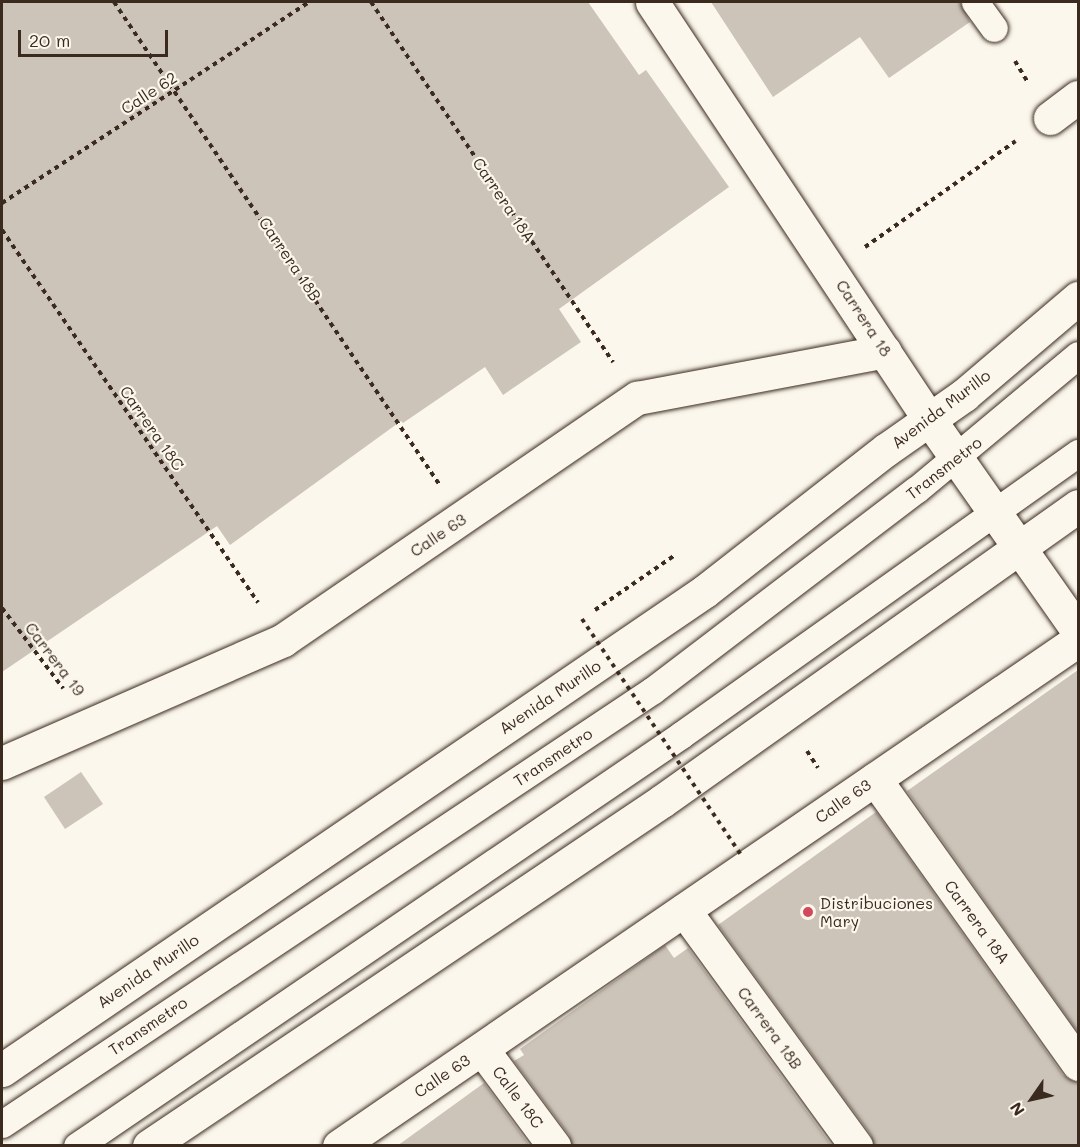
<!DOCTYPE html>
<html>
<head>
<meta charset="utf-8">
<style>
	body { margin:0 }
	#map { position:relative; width:1080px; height:1147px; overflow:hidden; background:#fbf7ec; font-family:Mali,sans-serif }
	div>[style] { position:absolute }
	.building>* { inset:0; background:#ccc4b9 }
	.path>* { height:4px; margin-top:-2px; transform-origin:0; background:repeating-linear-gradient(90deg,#3b2a1e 0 4.5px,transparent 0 9px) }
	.roads { filter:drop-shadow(0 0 2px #3b2a1e) drop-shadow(0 0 2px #3b2a1e) }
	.lane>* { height:27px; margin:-13.5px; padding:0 13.5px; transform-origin:13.5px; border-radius:13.5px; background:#fbf7ec }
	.street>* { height:33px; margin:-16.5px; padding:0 16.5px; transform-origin:16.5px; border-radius:16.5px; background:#fbf7ec }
	.secondary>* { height:33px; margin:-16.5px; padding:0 16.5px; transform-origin:16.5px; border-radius:16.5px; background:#fbf7ec }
	.primary>* { height:33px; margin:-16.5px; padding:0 16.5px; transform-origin:16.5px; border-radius:16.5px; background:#fbf7ec }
	.path-bridge>* { height:4px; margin-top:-2px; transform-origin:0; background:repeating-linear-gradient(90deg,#3b2a1e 0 4.5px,transparent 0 9px) }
	.dots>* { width:16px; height:16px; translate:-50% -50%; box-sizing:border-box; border:3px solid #fbf7ec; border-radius:50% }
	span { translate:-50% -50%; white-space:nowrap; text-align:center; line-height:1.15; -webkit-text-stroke:4.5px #fbf7ec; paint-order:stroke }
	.street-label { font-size:16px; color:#3b2a1e }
	.poi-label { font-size:16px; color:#3b2a1e }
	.left { translate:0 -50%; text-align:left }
	.frame { position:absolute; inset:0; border:3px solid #3b2a1e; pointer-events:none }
	.north { position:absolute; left:1002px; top:1069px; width:60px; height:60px; -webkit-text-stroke:4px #fbf7ec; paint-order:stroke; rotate:236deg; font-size:16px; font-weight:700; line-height:24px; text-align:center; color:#3b2a1e }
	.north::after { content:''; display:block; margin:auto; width:21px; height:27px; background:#3b2a1e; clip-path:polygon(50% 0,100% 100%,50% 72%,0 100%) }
	.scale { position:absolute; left:18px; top:30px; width:150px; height:27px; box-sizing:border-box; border:3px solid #3b2a1e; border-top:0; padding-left:8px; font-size:18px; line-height:21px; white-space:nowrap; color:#3b2a1e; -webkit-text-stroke:4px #fbf7ec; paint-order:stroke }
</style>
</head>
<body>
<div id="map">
	<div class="building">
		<div style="clip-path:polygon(2px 2px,588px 2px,639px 75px,646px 70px,729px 187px,559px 309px,581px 342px,503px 395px,485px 367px,403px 423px,401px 421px,230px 545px,217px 526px,2px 672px)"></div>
		<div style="clip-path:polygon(711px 2px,960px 2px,970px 22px,889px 78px,860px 37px,773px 97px)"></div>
		<div style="clip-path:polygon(1078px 670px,1078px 1032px,907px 791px)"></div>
		<div style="clip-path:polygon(81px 772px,103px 804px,65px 829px,44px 797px)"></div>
		<div style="clip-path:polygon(876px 812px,1063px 1075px,1078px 1083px,1078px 1146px,874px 1146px,871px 1135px,718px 925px)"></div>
		<div style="clip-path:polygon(665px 945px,674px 958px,688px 948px,832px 1146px,572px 1146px,569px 1135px,514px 1061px,524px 1055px,520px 1049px)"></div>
		<div style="clip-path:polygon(484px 1083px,530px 1146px,397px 1146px)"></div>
	</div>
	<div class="path">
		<div style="left:114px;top:2px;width:581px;rotate:56.01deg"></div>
		<div style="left:371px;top:2px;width:434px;rotate:56.1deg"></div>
		<div style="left:1015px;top:61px;width:26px;rotate:59deg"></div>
		<div style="left:2px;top:203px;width:367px;rotate:-33.2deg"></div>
		<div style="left:2px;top:230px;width:452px;rotate:55.5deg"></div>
		<div style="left:865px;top:247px;width:184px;rotate:-35.1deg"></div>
		<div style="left:2px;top:608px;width:101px;rotate:52.7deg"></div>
		<div style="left:595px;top:610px;width:97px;rotate:-34.5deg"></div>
		<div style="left:807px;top:751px;width:20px;rotate:57deg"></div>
	</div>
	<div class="roads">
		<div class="lane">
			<div style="left:975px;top:2px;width:32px;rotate:54deg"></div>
			<div style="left:2px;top:1124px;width:782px;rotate:-33.69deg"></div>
			<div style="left:653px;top:690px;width:330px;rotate:-37.3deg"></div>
			<div style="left:916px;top:490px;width:211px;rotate:-39.8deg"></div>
			<div style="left:77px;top:1146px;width:731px;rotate:-34.23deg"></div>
			<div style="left:681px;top:735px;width:487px;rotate:-35.4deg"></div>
		</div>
		<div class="street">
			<div style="left:1050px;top:118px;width:35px;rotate:-37deg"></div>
			<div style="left:929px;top:419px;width:259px;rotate:54.9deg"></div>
			<div style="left:2px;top:763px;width:307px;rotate:-23.6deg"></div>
			<div style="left:283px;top:640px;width:429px;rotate:-34.4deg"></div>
			<div style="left:637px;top:398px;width:252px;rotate:-10.7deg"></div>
			<div style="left:875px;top:779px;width:350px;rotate:54.5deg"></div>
			<div style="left:684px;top:910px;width:292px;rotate:53.9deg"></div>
			<div style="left:482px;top:1049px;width:121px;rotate:53.4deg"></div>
			<div style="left:339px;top:1146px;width:896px;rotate:-34.4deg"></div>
		</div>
		<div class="secondary">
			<div style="left:652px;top:2px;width:501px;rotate:56.41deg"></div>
		</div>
		<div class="primary">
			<div style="left:2px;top:1070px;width:851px;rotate:-34.27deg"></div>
			<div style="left:705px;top:591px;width:231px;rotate:-38deg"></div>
			<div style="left:887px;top:449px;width:94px;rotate:-35deg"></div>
			<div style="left:964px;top:395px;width:150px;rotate:-40.4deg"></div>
			<div style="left:149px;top:1146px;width:618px;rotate:-33.92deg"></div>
			<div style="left:662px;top:801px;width:510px;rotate:-35.34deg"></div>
		</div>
	</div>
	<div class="path-bridge">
		<div style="left:582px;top:619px;width:285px;rotate:56deg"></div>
	</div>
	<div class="dots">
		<div style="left:808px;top:912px;background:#d1495b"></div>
	</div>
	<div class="street-label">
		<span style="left:149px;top:93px;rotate:-33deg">Calle 62</span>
		<span style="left:504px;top:200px;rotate:56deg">Carrera 18A</span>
		<span style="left:290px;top:259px;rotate:56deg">Carrera 18B</span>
		<span style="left:864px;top:318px;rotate:57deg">Carrera 18</span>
		<span style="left:941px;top:409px;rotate:-37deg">Avenida Murillo</span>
		<span style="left:152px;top:428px;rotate:55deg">Carrera 18C</span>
		<span style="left:944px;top:468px;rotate:-38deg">Transmetro</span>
		<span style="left:438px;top:535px;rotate:-34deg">Calle 63</span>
		<span style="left:55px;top:659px;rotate:53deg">Carrera 19</span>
		<span style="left:550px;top:697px;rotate:-34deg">Avenida Murillo</span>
		<span style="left:553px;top:757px;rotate:-34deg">Transmetro</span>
		<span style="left:843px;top:801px;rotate:-35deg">Calle 63</span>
		<span style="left:977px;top:922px;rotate:54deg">Carrera 18A</span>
		<span style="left:148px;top:971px;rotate:-34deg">Avenida Murillo</span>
		<span style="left:148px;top:1026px;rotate:-34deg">Transmetro</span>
		<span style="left:770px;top:1028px;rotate:54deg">Carrera 18B</span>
		<span style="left:442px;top:1076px;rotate:-34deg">Calle 63</span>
		<span style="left:518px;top:1097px;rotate:53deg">Calle 18C</span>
	</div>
	<div class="poi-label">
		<span class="left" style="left:820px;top:912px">Distribuciones<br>Mary</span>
	</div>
	<div class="frame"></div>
	<div class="north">N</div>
	<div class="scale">20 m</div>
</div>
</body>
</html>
